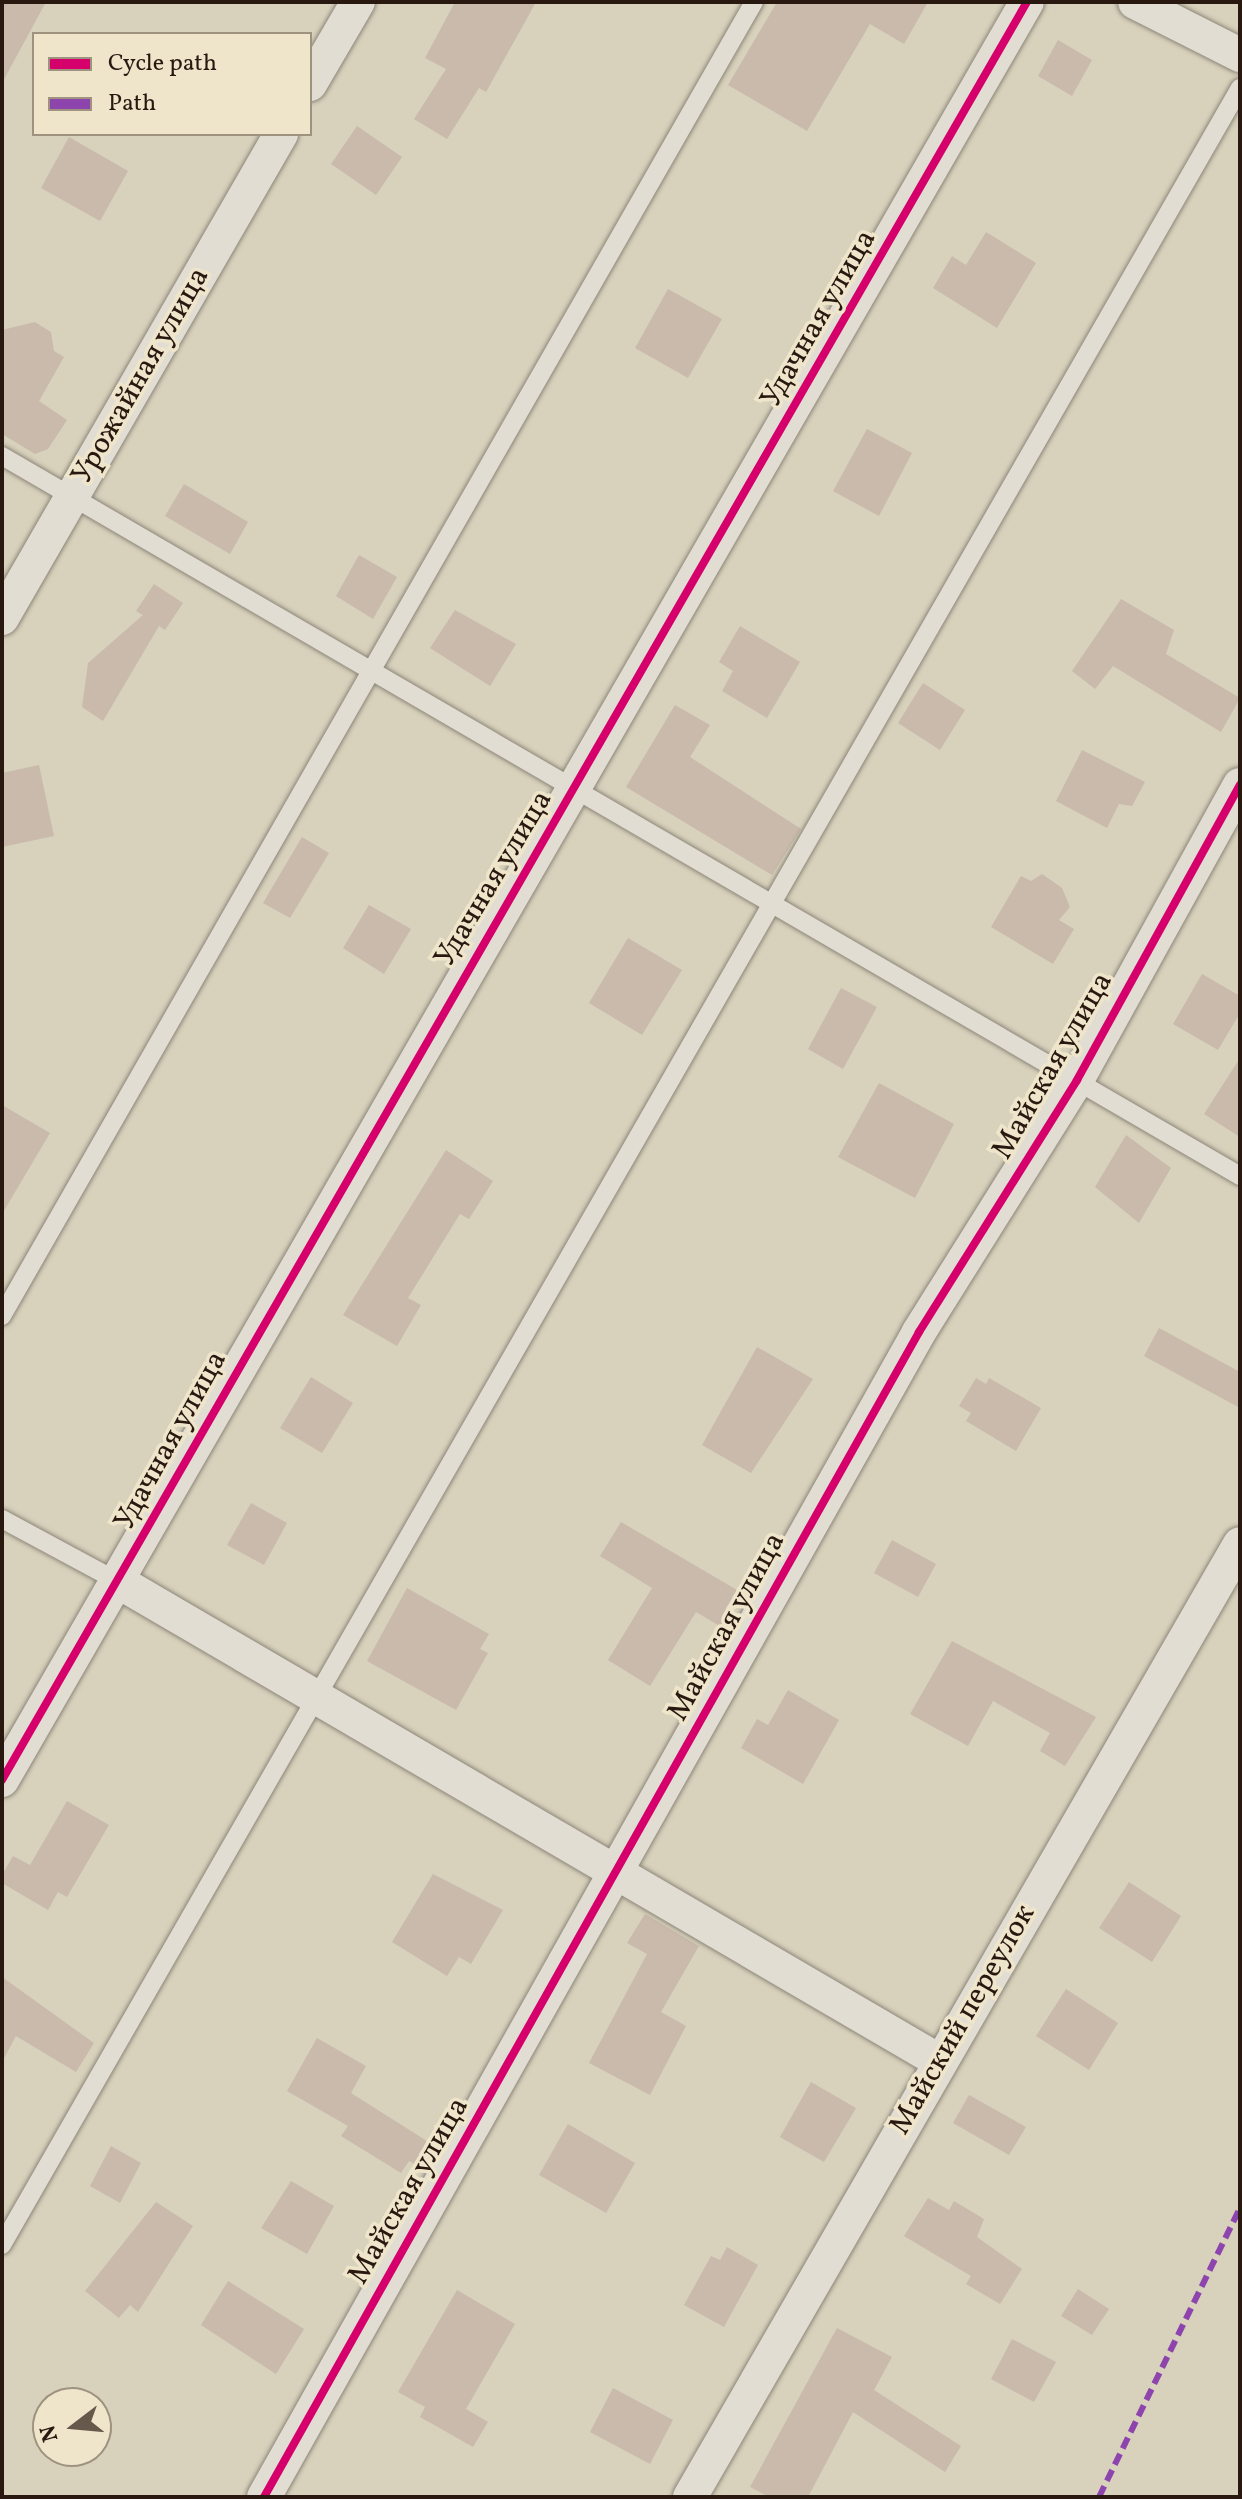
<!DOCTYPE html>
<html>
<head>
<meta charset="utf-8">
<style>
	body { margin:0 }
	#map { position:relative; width:1242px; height:2499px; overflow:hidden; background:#d8d1bc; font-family:Vollkorn,serif }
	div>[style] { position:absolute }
	.building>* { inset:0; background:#c9baac }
	.roads { filter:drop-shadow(0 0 2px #8c8679) drop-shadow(0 0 2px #8c8679) }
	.lane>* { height:18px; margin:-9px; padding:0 9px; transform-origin:9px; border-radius:9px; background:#e1ddd2 }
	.street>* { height:34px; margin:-17px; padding:0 17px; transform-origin:17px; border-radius:17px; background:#e1ddd2 }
	.quiet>* { height:6px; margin-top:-3px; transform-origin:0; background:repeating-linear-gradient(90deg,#8e44ad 0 12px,transparent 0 18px) }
	.cycleway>* { height:8px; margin:-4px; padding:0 4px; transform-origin:4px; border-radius:4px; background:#d6006c }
	span { translate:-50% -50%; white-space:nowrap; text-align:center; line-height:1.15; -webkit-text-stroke:7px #eee5cb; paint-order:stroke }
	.street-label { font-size:30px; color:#281810 }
	.frame { position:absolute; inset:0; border:4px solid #281810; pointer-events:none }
	.legend { position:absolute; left:32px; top:32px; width:280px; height:104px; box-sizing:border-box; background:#eee5cb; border:2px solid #9f9380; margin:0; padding:10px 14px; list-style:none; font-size:24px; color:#281810 }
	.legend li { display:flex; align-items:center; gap:16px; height:40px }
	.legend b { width:40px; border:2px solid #9f9380 }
	.north { position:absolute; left:32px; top:2387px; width:80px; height:80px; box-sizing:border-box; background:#eee5cb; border:2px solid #9f9380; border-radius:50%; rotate:254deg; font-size:22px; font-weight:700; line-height:32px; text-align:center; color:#281810 }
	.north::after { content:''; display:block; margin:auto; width:28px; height:36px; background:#66594c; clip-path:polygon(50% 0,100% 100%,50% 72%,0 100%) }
</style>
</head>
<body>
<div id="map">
	<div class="building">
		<div style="clip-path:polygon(2px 2px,46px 2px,2px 83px)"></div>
		<div style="clip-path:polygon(455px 2px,536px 2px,486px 92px,479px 88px,447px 139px,414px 119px,446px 69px,425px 58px)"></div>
		<div style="clip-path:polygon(777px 2px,928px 2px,904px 44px,870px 24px,807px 131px,728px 85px)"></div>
		<div style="clip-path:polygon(1058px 40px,1092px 60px,1072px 96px,1038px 76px)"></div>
		<div style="clip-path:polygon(357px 126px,402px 157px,376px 195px,331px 164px)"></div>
		<div style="clip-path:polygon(69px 137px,128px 171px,100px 221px,41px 188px)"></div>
		<div style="clip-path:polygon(986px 232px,1036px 263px,997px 328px,933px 288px,952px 256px,966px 265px)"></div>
		<div style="clip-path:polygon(668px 289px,722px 319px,688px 378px,635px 348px)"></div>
		<div style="clip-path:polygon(35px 322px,51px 332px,54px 351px,64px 357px,39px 401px,67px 420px,48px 449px,35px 454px,2px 434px,2px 330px)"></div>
		<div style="clip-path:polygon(867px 429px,912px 453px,879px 516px,833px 491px)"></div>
		<div style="clip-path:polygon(184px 484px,248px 522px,230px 554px,165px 516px)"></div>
		<div style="clip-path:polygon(359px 555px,397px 577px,373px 619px,336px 596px)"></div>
		<div style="clip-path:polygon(154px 584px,183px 603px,165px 630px,159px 626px,103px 721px,82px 707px,88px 663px,143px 615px,136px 611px)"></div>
		<div style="clip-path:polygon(1121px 599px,1174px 630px,1166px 654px,1240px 698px,1221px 732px,1113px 666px,1095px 689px,1072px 671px)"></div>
		<div style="clip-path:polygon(455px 610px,516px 644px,490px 686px,430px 648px)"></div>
		<div style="clip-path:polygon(740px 626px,800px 662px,767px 718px,722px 691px,733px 671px,719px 662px)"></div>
		<div style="clip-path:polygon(923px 683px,965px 710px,940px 750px,898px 723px)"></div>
		<div style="clip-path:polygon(675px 705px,710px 725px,690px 757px,801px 829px,772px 875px,626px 787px)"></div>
		<div style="clip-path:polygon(1082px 750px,1145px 782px,1132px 806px,1119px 804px,1107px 828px,1056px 801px)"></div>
		<div style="clip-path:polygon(39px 765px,54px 836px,2px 847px,2px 773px)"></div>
		<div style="clip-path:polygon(302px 837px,329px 853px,290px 918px,263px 903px)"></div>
		<div style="clip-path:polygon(1042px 874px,1062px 888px,1070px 907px,1059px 920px,1074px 929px,1053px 964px,991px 927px,1021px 876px,1031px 881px)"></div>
		<div style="clip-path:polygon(369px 905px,411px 929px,384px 974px,343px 948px)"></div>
		<div style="clip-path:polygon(628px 938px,682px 970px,642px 1035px,589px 1003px)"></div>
		<div style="clip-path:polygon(1202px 974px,1240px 996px,1240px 1013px,1218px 1050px,1173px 1024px)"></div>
		<div style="clip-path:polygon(841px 988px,877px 1007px,843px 1069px,808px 1049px)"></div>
		<div style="clip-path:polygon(1240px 1058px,1240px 1137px,1204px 1114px)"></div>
		<div style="clip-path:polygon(879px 1083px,954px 1124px,915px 1198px,838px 1157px)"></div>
		<div style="clip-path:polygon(2px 1105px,50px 1133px,2px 1214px)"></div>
		<div style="clip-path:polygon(1126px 1135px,1171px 1168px,1139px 1223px,1095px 1187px)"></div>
		<div style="clip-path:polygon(446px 1150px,493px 1181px,469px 1219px,460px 1214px,408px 1298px,421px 1305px,397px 1346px,343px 1315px)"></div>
		<div style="clip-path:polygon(1159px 1328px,1240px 1372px,1240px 1408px,1144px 1356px)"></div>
		<div style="clip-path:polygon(757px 1347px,813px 1379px,751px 1473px,702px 1445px)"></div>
		<div style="clip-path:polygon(311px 1377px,353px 1403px,322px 1453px,280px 1428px)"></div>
		<div style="clip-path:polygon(976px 1378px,986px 1384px,989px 1378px,1041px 1408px,1016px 1451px,966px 1421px,971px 1413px,959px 1406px)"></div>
		<div style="clip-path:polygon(251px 1503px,287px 1523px,264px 1565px,227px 1545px)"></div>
		<div style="clip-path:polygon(621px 1522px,737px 1590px,723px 1628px,696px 1612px,650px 1686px,608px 1660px,652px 1588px,600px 1556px)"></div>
		<div style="clip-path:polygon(892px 1540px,936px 1564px,918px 1597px,874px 1573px)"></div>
		<div style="clip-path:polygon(407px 1588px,489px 1634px,480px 1649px,488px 1653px,456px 1710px,367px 1661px)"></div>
		<div style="clip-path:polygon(952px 1641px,1096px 1717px,1065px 1766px,1040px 1751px,1050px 1733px,993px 1701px,968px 1746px,910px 1714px)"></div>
		<div style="clip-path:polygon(788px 1690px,839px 1720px,803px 1784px,741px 1748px,757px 1719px,768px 1725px)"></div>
		<div style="clip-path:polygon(67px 1801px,109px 1825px,67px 1897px,58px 1892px,48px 1910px,2px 1883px,2px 1875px,13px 1856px,30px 1865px)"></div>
		<div style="clip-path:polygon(433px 1874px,503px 1910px,471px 1964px,459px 1957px,447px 1976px,392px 1942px)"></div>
		<div style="clip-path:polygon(1129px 1882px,1181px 1916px,1152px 1962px,1099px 1928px)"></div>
		<div style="clip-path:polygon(645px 1914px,699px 1946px,661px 2012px,686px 2026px,650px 2095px,589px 2063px,647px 1954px,627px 1943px)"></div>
		<div style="clip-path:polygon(2px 1977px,94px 2043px,76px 2072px,16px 2036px,2px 2062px)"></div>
		<div style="clip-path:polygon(1066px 1989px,1118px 2023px,1089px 2070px,1036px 2036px)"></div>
		<div style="clip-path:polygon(317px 2038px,366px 2066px,351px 2093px,430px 2143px,417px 2165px,409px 2161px,401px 2173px,341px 2136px,348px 2126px,287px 2091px)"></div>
		<div style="clip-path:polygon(811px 2082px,856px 2108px,824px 2162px,780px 2137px)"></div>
		<div style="clip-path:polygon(969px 2095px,1026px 2127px,1009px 2155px,953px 2123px)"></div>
		<div style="clip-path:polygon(568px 2124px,635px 2163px,606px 2213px,539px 2175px)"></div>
		<div style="clip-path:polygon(111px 2146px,141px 2163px,120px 2203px,90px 2186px)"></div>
		<div style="clip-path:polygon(291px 2181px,334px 2206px,307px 2254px,261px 2228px)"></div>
		<div style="clip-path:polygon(928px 2198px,949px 2210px,954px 2201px,984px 2219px,977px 2237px,1022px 2269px,1000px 2304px,966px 2284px,971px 2276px,904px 2236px)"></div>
		<div style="clip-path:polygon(156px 2202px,193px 2226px,138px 2312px,130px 2305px,119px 2318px,85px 2291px)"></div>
		<div style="clip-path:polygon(727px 2247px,758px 2265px,724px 2327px,684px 2305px,711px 2256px,720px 2260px)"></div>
		<div style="clip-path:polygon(228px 2281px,304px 2329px,276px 2374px,201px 2325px)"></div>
		<div style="clip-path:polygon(1078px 2289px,1109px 2309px,1092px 2335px,1061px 2316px)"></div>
		<div style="clip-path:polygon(457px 2290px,515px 2324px,466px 2409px,488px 2422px,473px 2447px,420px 2417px,425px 2407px,398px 2392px)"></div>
		<div style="clip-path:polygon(837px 2328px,892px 2357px,874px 2390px,961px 2446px,945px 2472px,853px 2412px,808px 2497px,769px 2497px,750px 2487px)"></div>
		<div style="clip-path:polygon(1012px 2339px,1056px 2362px,1034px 2402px,991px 2379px)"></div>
		<div style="clip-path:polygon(613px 2388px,673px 2420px,650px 2464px,590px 2432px)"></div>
	</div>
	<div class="roads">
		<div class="lane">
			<div style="left:2px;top:456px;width:1432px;rotate:30.18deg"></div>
			<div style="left:2px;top:1316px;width:1514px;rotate:-60.22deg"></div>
			<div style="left:2px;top:1519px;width:133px;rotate:28.3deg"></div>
			<div style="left:2px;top:2245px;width:2487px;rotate:-60.15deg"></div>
		</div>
		<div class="street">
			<div style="left:1135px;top:2px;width:118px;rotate:26.8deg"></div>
			<div style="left:310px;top:84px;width:95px;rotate:-59.7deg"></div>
			<div style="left:2px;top:618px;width:559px;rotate:-60.04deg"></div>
			<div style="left:119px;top:1582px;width:950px;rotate:30.29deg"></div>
			<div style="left:2px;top:1780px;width:2052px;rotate:-60.04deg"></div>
			<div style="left:264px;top:2497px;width:1337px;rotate:-60.65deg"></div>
			<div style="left:919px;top:1332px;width:297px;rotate:-57.9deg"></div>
			<div style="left:1077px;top:1080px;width:337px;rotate:-61.1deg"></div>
			<div style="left:690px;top:2497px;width:1100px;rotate:-60.01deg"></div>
		</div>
	</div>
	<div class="quiet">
		<div style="left:1099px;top:2497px;width:322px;rotate:-64deg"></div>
	</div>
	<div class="cycleway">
		<div style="left:2px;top:1780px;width:2052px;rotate:-60.04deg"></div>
		<div style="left:264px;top:2497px;width:1337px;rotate:-60.65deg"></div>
		<div style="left:919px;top:1332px;width:297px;rotate:-57.9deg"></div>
		<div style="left:1077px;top:1080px;width:337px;rotate:-61.1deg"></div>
	</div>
	<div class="street-label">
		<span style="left:819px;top:319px;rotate:-60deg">Удачная улица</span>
		<span style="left:141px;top:376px;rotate:-60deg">Урожайная улица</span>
		<span style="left:494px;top:879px;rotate:-59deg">Удачная улица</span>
		<span style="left:1053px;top:1066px;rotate:-60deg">Майская улица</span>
		<span style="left:171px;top:1441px;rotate:-61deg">Удачная улица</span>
		<span style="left:727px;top:1627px;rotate:-61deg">Майская улица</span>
		<span style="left:963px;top:2020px;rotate:-60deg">Майский переулок</span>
		<span style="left:409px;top:2191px;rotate:-60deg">Майская улица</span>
	</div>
	<div class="frame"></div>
	<ul class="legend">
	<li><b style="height:10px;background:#d6006c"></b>Cycle path</li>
	<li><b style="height:10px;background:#8e44ad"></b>Path</li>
	</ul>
	<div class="north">N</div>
</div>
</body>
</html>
